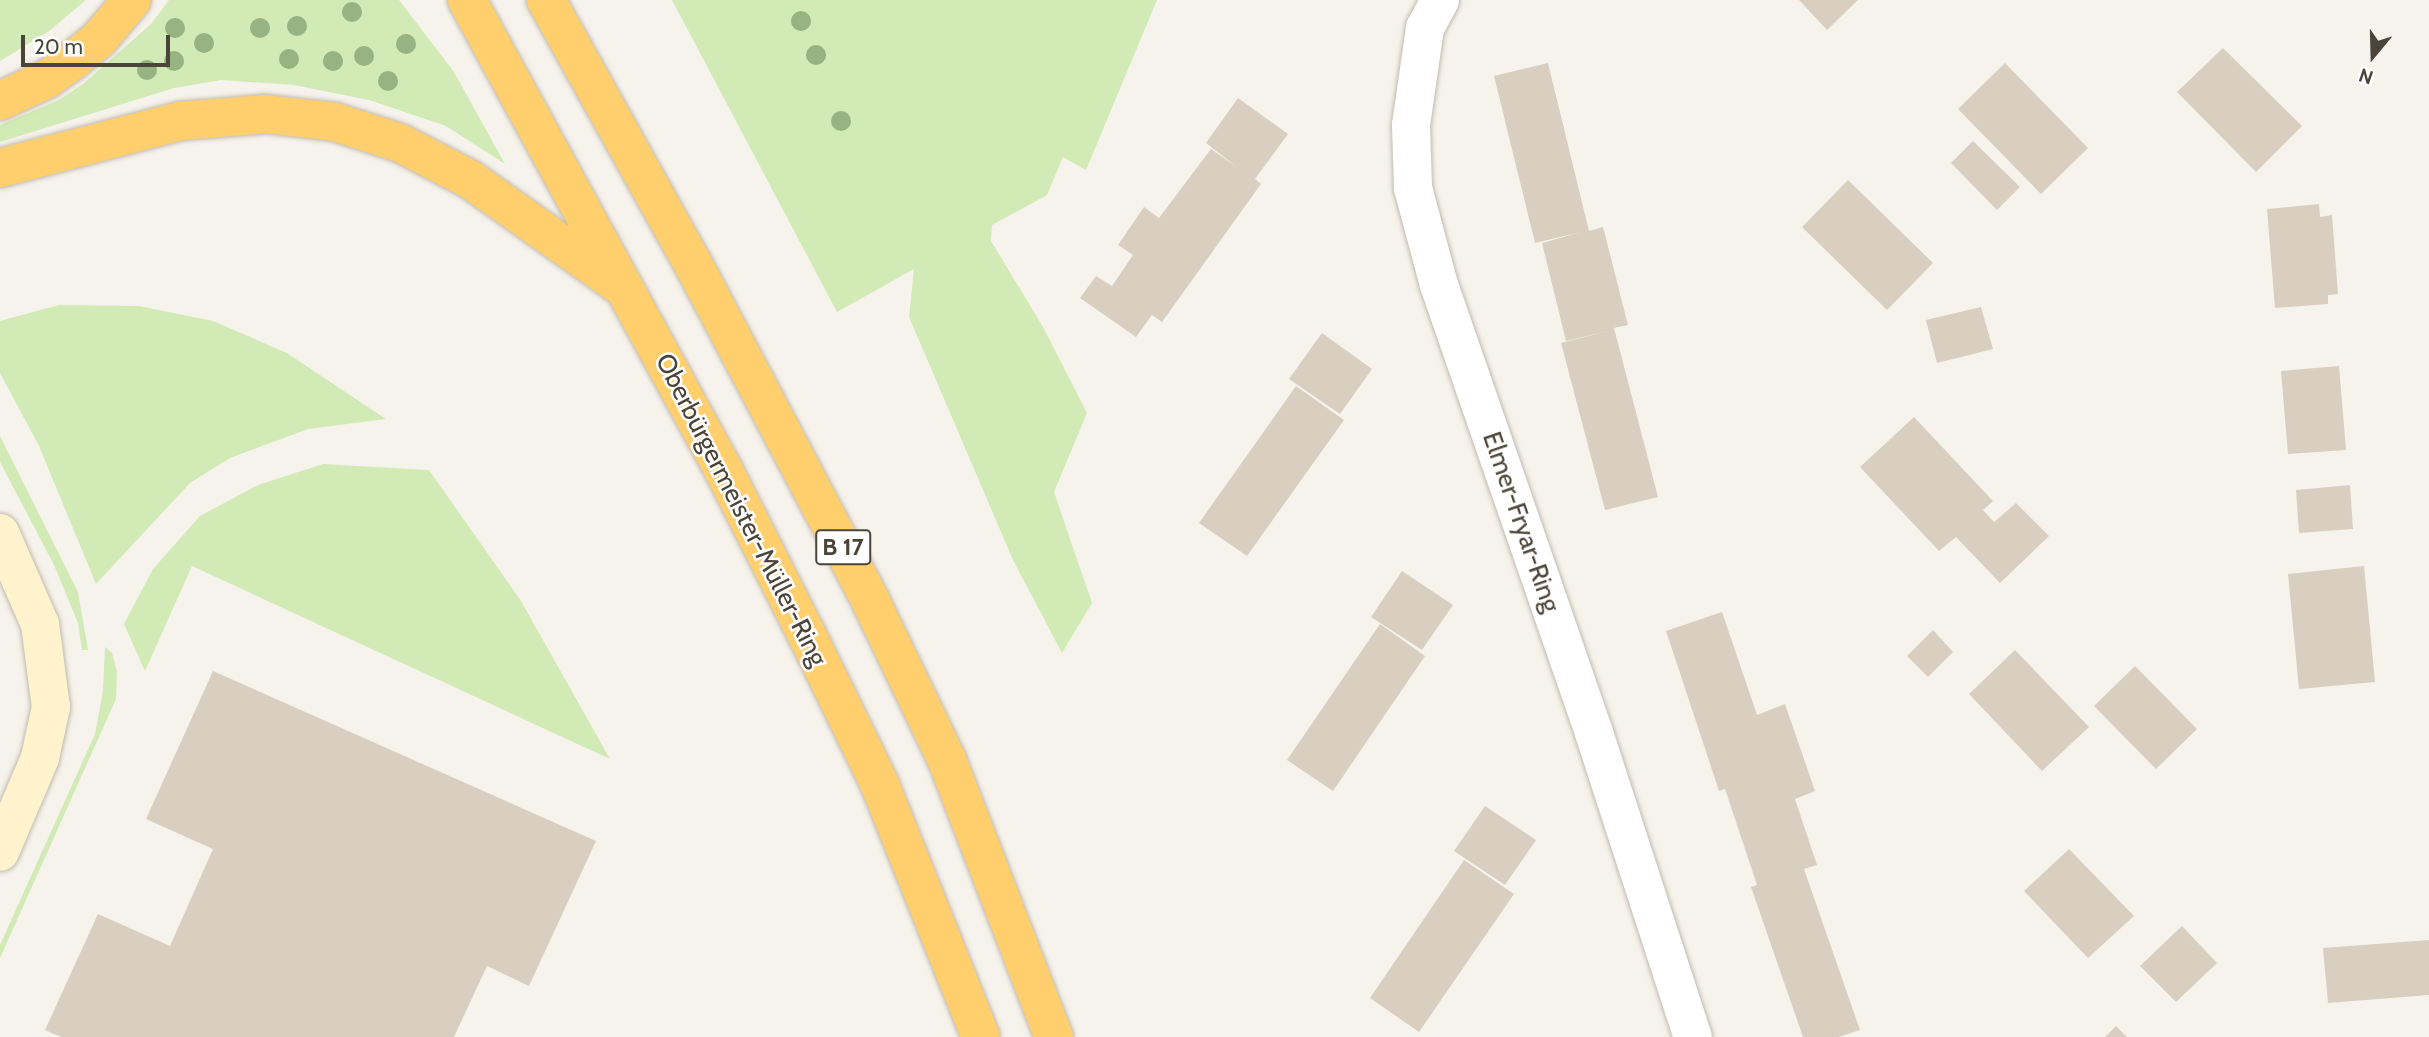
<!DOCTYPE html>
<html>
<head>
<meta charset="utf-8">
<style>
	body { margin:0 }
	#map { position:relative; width:2429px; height:1037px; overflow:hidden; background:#f6f3ec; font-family:Cabin,sans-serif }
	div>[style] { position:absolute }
	.green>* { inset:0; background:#d2eab5 }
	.building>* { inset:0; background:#d8cfc1 }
	.roads { filter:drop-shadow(0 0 2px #c2bbae) drop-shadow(0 0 2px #c2bbae) }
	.street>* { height:38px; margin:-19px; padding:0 19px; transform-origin:19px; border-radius:19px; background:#fff }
	.secondary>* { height:38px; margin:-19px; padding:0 19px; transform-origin:19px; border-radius:19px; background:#fff3cd }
	.highway>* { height:38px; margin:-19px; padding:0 19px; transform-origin:19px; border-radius:19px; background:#ffcf6e }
	.trees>* { width:20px; height:20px; margin:-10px; border-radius:50%; background:#97b381 }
	span { translate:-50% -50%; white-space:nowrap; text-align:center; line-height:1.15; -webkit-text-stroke:5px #fff; paint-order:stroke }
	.shield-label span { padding:2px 5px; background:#fff; border:2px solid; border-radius:5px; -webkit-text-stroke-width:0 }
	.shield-label { font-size:24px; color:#4b4439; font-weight:700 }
	.street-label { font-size:26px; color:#4b4439 }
	.north { position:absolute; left:2338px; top:21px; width:70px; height:70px; -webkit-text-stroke:5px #fff; paint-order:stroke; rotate:199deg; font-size:19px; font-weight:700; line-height:28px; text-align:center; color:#4b4439 }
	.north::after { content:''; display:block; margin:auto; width:24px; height:32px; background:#4b4439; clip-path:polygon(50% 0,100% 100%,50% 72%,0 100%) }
	.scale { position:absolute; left:21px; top:35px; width:149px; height:32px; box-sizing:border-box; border:4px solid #4b4439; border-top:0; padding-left:9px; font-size:21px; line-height:24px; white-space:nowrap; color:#4b4439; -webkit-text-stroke:5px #fff; paint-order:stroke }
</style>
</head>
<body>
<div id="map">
	<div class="green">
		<div style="clip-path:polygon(0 0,86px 0,49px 31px,0 61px)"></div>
		<div style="clip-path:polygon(169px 0,399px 0,454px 72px,505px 164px,446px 126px,369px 100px,294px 85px,221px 80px,174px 88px,0 142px,0 125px,59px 100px,83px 84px,151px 24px)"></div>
		<div style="clip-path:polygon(672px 0,1157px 0,1086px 170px,1063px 157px,1047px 195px,992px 225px,991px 241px,1043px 327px,1087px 413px,1054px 492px,1092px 603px,1062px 653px,1013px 560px,909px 317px,914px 269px,837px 312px)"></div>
		<div style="clip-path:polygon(59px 305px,139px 306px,213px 321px,287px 353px,386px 419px,308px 429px,230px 458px,190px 483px,96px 584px,39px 446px,0 373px,0 321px)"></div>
		<div style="clip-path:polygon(0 436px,78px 592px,88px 650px,82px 650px,78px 623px,54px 565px,0 462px)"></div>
		<div style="clip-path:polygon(323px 464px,429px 470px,521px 601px,610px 759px,192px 566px,145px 671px,124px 624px,153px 569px,200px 516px,258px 485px)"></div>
		<div style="clip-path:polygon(105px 647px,112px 653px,117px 672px,116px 699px,0 958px,0 945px,95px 734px,103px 691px)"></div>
	</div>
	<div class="building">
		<div style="clip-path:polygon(1799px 0,1858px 0,1827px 30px)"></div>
		<div style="clip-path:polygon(2223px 48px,2302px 126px,2256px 172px,2177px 92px)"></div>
		<div style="clip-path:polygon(1548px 63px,1589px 231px,1603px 227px,1628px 325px,1614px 328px,1658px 497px,1605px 510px,1561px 343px,1612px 330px,1566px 341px,1542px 243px,1581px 232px,1535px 243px,1494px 76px)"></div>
		<div style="clip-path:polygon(2005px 63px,2088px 148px,2041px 194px,1958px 109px)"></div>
		<div style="clip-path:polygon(1238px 98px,1288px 134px,1255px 179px,1261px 184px,1162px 322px,1152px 315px,1136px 337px,1080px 298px,1096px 276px,1112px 286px,1133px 255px,1118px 245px,1144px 207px,1159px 218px,1211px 149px,1238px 168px,1206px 143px)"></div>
		<div style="clip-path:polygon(1973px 141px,2020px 187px,1997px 210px,1951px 163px)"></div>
		<div style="clip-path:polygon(1848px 180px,1933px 263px,1887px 310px,1802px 227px)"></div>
		<div style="clip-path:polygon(2319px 204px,2320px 217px,2332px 215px,2338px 294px,2328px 295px,2328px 304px,2275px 308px,2267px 209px)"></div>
		<div style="clip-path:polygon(1981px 307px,1993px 349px,1937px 363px,1926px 320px)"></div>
		<div style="clip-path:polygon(1322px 333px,1372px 369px,1340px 414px,1289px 379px)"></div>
		<div style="clip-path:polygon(2339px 366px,2346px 450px,2288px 454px,2281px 371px)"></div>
		<div style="clip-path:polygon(1296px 386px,1344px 420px,1247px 556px,1199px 523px)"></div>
		<div style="clip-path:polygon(1914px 417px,1993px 501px,1983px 510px,1994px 522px,2016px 503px,2049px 536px,2000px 583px,1956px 537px,1939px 551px,1860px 467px)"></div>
		<div style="clip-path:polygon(2350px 485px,2353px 529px,2299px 533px,2296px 490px)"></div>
		<div style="clip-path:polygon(2364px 566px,2375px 682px,2299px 689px,2288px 574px)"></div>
		<div style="clip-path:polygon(1402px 571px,1453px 605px,1422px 650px,1371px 617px)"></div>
		<div style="clip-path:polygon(1722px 612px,1757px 715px,1785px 704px,1815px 791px,1795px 799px,1817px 865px,1804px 869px,1860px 1030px,1839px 1037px,1803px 1037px,1751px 887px,1757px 885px,1725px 789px,1719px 791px,1666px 631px)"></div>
		<div style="clip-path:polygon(1380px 624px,1425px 656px,1333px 791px,1287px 760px)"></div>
		<div style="clip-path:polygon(1933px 630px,1953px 652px,1928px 677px,1907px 656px)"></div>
		<div style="clip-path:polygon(2015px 650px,2089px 727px,2042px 771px,1969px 694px)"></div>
		<div style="clip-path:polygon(2135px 666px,2197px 729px,2156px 769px,2094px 706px)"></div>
		<div style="clip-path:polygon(213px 671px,596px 841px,529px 986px,487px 966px,454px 1037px,61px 1037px,45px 1030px,98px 914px,170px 946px,213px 849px,146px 819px)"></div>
		<div style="clip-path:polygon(1485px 806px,1536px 840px,1505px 885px,1454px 851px)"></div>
		<div style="clip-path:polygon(2069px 849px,2134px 916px,2088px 958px,2024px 891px)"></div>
		<div style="clip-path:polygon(1464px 860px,1514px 894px,1419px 1032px,1370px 998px)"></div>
		<div style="clip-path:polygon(2182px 926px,2217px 963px,2176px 1002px,2140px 966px)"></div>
		<div style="clip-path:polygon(2429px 940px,2429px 995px,2328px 1003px,2323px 948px)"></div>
		<div style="clip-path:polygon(2116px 1026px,2127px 1037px,2105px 1037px)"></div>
	</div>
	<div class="roads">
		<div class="street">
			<div style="left:1440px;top:0;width:32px;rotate:118deg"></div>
			<div style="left:1425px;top:28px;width:98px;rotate:98.2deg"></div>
			<div style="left:1411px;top:125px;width:63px;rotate:88.2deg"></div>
			<div style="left:1413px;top:188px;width:100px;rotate:75deg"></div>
			<div style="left:1439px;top:285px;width:474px;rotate:70.9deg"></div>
			<div style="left:1594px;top:733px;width:320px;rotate:72deg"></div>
		</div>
		<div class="secondary">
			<div style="left:0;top:533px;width:99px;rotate:66.3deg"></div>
			<div style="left:40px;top:624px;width:84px;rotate:82.5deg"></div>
			<div style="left:51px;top:707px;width:52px;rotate:102.2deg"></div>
			<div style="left:40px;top:758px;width:102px;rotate:113.1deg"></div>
		</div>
		<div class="highway">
			<div style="left:467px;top:0;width:537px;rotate:61.38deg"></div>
			<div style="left:724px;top:471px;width:184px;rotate:63.2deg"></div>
			<div style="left:807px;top:635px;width:167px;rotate:64deg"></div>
			<div style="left:880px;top:785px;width:271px;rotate:68.2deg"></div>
			<div style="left:546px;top:0;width:300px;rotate:60.9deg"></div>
			<div style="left:692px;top:262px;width:384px;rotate:62.2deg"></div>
			<div style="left:871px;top:602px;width:175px;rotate:64.3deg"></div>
			<div style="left:947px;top:760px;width:297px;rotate:68.9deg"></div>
			<div style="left:0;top:101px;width:52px;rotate:-25.1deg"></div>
			<div style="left:47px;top:79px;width:31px;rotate:-36deg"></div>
			<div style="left:72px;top:61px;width:35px;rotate:-39deg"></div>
			<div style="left:99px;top:39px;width:51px;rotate:-49.8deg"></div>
			<div style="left:0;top:168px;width:186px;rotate:-14.6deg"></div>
			<div style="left:180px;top:121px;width:86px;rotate:-4.7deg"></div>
			<div style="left:266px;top:114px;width:69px;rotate:6.6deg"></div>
			<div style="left:335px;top:122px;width:68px;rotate:17.9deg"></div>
			<div style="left:400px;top:143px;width:80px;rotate:27.5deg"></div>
			<div style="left:471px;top:180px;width:180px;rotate:35.3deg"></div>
		</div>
	</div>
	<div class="trees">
		<div style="left:352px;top:12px"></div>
		<div style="left:801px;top:21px"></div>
		<div style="left:297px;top:26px"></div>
		<div style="left:175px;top:28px"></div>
		<div style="left:260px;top:28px"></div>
		<div style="left:204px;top:43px"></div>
		<div style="left:406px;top:44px"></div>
		<div style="left:816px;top:55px"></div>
		<div style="left:364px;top:56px"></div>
		<div style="left:289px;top:59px"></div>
		<div style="left:174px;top:61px"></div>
		<div style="left:333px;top:61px"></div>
		<div style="left:147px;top:70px"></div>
		<div style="left:388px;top:81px"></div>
		<div style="left:841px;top:121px"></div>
	</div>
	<div class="shield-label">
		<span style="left:843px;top:547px">B 17</span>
	</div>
	<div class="street-label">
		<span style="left:741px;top:510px;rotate:63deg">Oberbürgermeister-Müller-Ring</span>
		<span style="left:1521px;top:522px;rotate:71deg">Elmer-Fryar-Ring</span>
	</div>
	<div class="north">N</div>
	<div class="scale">20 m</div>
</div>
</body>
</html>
